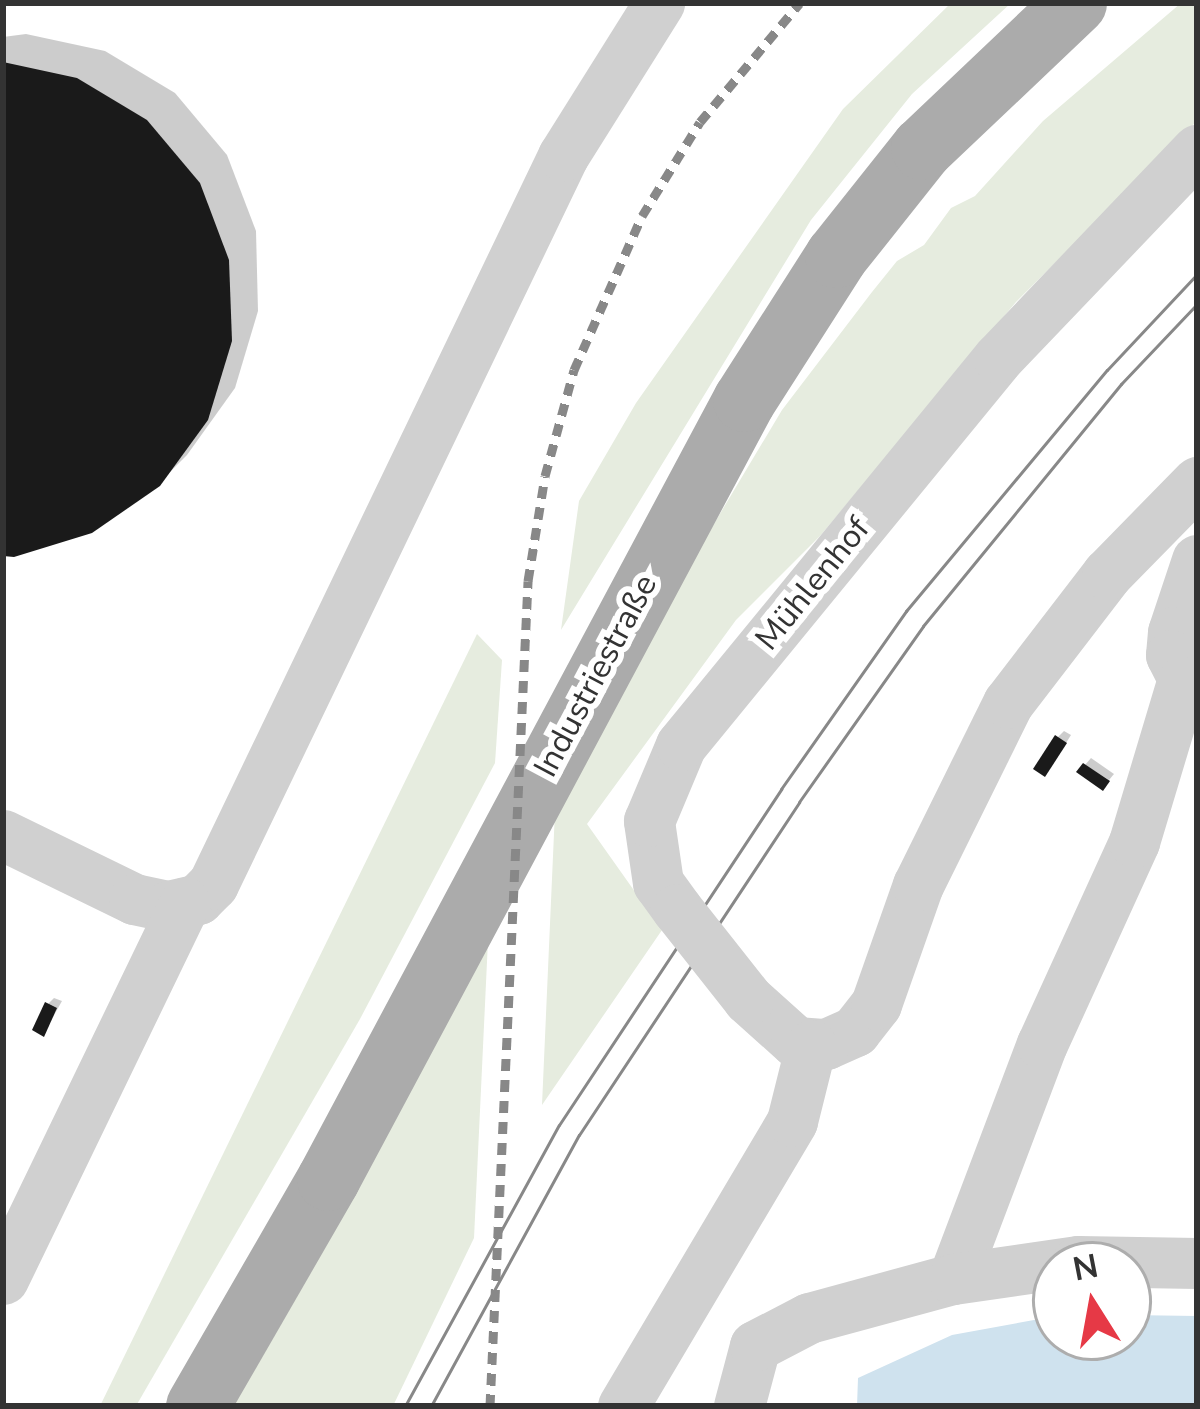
<!DOCTYPE html>
<html>
<head>
<meta charset="utf-8">
<style>
	body { margin:0 }
	#map { position:relative; width:1200px; height:1409px; overflow:hidden; background:#fff; font-family:"Nunito Sans",sans-serif }
	div>[style] { position:absolute }
	.green>* { inset:0; background:#e6ecdf }
	.water>* { inset:0; background:#cfe2ee }
	.shadow>* { inset:0; background:#0003 }
	.building>* { inset:0; background:#1a1a1a }
	.minor>* { height:51px; margin:-25.5px; padding:0 25.5px; transform-origin:25.5px; border-radius:25.5px; background:#d0d0d0 }
	.major>* { height:63px; margin:-31.5px; padding:0 31.5px; transform-origin:31.5px; border-radius:31.5px; background:#ababab }
	.tram>* { height:3px; margin:-1.5px; padding:0 1.5px; transform-origin:1.5px; border-radius:1.5px; background:#888 }
	.rail>* { height:9px; margin-top:-4.5px; transform-origin:0; background:repeating-linear-gradient(90deg,#888 0 12px,transparent 0 21px) }
	.minor-bridge>* { height:51px; margin:-25.5px; padding:0 25.5px; transform-origin:25.5px; border-radius:25.5px; background:#d0d0d0 }
	span { translate:-50% -50%; white-space:nowrap; text-align:center; line-height:1.15; -webkit-text-stroke:12px #fff; paint-order:stroke }
	.street-label { font-size:33px; color:#333 }
	.frame { position:absolute; inset:0; border:6px solid #333; pointer-events:none }
	.north { position:absolute; left:1032px; top:1241px; width:120px; height:120px; box-sizing:border-box; background:#fff; border:3px solid #adadad; border-radius:50%; rotate:349deg; font-size:33px; font-weight:700; line-height:48px; text-align:center; color:#333 }
	.north::after { content:''; display:block; margin:auto; width:42px; height:54px; background:#e63946; clip-path:polygon(50% 0,100% 100%,50% 72%,0 100%) }
</style>
</head>
<body>
<div id="map">
	<div class="green">
		<div style="clip-path:polygon(951px 3px,1011px 3px,912px 94px,811px 220px,561px 630px,579px 501px,636px 403px,843px 109px)"></div>
		<div style="clip-path:polygon(1181px 3px,1197px 3px,1197px 121px,1016px 302px,820px 536px,736px 620px,587px 824px,662px 930px,542px 1105px,556px 788px,782px 410px,872px 292px,897px 261px,924px 245px,951px 208px,975px 196px,1043px 121px)"></div>
		<div style="clip-path:polygon(477px 634px,502px 660px,495px 763px,360px 1019px,136px 1406px,100px 1406px)"></div>
		<div style="clip-path:polygon(489px 919px,474px 1238px,393px 1406px,233px 1406px)"></div>
	</div>
	<div class="water">
		<div style="clip-path:polygon(1128px 1315px,1197px 1316px,1197px 1406px,857px 1406px,858px 1378px,952px 1335px,1056px 1316px,1056px 1337px,1128px 1337px)"></div>
	</div>
	<div class="shadow">
		<div style="clip-path:polygon(26px 34px,105px 51px,175px 93px,227px 155px,256px 231px,258px 311px,235px 388px,187px 455px,158px 484px,3px 553px,3px 37px)"></div>
		<div style="clip-path:polygon(1064px 731px,1071px 735px,1051px 767px,1058px 737px)"></div>
		<div style="clip-path:polygon(1091px 758px,1114px 774px,1109px 780px,1085px 765px)"></div>
		<div style="clip-path:polygon(54px 998px,62px 1001px,44px 1033px,48px 1004px)"></div>
	</div>
	<div class="building">
		<div style="clip-path:polygon(3px 62px,77px 78px,147px 120px,200px 183px,229px 260px,232px 341px,208px 420px,160px 486px,92px 533px,14px 557px,3px 556px)"></div>
		<div style="clip-path:polygon(1055px 735px,1067px 743px,1045px 777px,1033px 769px)"></div>
		<div style="clip-path:polygon(1083px 763px,1110px 781px,1103px 791px,1076px 772px)"></div>
		<div style="clip-path:polygon(45px 1002px,57px 1008px,44px 1037px,32px 1030px)"></div>
	</div>
	<div class="minor">
		<div style="left:1197px;top:560px;width:76px;rotate:108.4deg"></div>
		<div style="left:1173px;top:632px;width:23px;rotate:95deg"></div>
		<div style="left:1171px;top:655px;width:57px;rotate:63deg"></div>
		<div style="left:3px;top:835px;width:146px;rotate:26deg"></div>
		<div style="left:134px;top:899px;width:35px;rotate:12deg"></div>
		<div style="left:168px;top:906px;width:31px;rotate:-13deg"></div>
		<div style="left:198px;top:899px;width:21px;rotate:-45deg"></div>
		<div style="left:213px;top:884px;width:808px;rotate:-64.32deg"></div>
		<div style="left:563px;top:156px;width:181px;rotate:-57.9deg"></div>
		<div style="left:677px;top:909px;width:32px;rotate:-126deg"></div>
		<div style="left:658px;top:883px;width:63px;rotate:-98.3deg"></div>
		<div style="left:649px;top:821px;width:82px;rotate:-67.2deg"></div>
		<div style="left:681px;top:745px;width:500px;rotate:-50.68deg"></div>
		<div style="left:998px;top:358px;width:288px;rotate:-46.3deg"></div>
		<div style="left:748px;top:999px;width:64px;rotate:41.9deg"></div>
		<div style="left:796px;top:1042px;width:30px;rotate:4deg"></div>
		<div style="left:826px;top:1044px;width:32px;rotate:-24deg"></div>
		<div style="left:855px;top:1031px;width:34px;rotate:-52deg"></div>
		<div style="left:876px;top:1004px;width:126px;rotate:-70.6deg"></div>
		<div style="left:918px;top:885px;width:203px;rotate:-63.7deg"></div>
		<div style="left:1008px;top:703px;width:163px;rotate:-52.5deg"></div>
		<div style="left:1107px;top:574px;width:129px;rotate:-45.6deg"></div>
		<div style="left:3px;top:1279px;width:418px;rotate:-64.2deg"></div>
		<div style="left:953px;top:1279px;width:251px;rotate:-69.3deg"></div>
		<div style="left:1042px;top:1044px;width:222px;rotate:-65.5deg"></div>
		<div style="left:1134px;top:842px;width:167px;rotate:-73.3deg"></div>
		<div style="left:623px;top:1406px;width:331px;rotate:-59.3deg"></div>
		<div style="left:792px;top:1121px;width:78px;rotate:-76deg"></div>
		<div style="left:739px;top:1406px;width:62px;rotate:-75.1deg"></div>
		<div style="left:755px;top:1346px;width:61px;rotate:-27.4deg"></div>
		<div style="left:809px;top:1318px;width:149px;rotate:-15.2deg"></div>
		<div style="left:953px;top:1279px;width:126px;rotate:-8.2deg"></div>
		<div style="left:1078px;top:1261px;width:119px;rotate:1deg"></div>
	</div>
	<div class="major">
		<div style="left:197px;top:1406px;width:262px;rotate:-60deg"></div>
		<div style="left:328px;top:1179px;width:883px;rotate:-61.9deg"></div>
		<div style="left:744px;top:400px;width:171px;rotate:-57.4deg"></div>
		<div style="left:836px;top:256px;width:138px;rotate:-51.5deg"></div>
		<div style="left:922px;top:148px;width:211px;rotate:-43.5deg"></div>
	</div>
	<div class="tram">
		<div style="left:405px;top:1406px;width:320px;rotate:-61.3deg"></div>
		<div style="left:559px;top:1125px;width:403px;rotate:-56.5deg"></div>
		<div style="left:781px;top:789px;width:218px;rotate:-54.9deg"></div>
		<div style="left:906px;top:611px;width:314px;rotate:-50.2deg"></div>
		<div style="left:1107px;top:370px;width:132px;rotate:-46.8deg"></div>
		<div style="left:431px;top:1406px;width:309px;rotate:-61.4deg"></div>
		<div style="left:579px;top:1135px;width:399px;rotate:-56.5deg"></div>
		<div style="left:799px;top:802px;width:215px;rotate:-54.8deg"></div>
		<div style="left:923px;top:626px;width:313px;rotate:-50.7deg"></div>
		<div style="left:1121px;top:384px;width:110px;rotate:-46.5deg"></div>
	</div>
	<div class="rail">
		<div style="left:490px;top:1406px;width:826px;rotate:-87.36deg"></div>
		<div style="left:528px;top:581px;width:106px;rotate:-80.8deg"></div>
		<div style="left:545px;top:476px;width:110px;rotate:-74.7deg"></div>
		<div style="left:574px;top:370px;width:168px;rotate:-66.2deg"></div>
		<div style="left:642px;top:216px;width:110px;rotate:-58.3deg"></div>
		<div style="left:700px;top:122px;width:155px;rotate:-50deg"></div>
	</div>
	<div class="minor-bridge">
		<div style="left:677px;top:909px;width:115px;rotate:51.7deg"></div>
	</div>
	<div class="street-label">
		<span style="left:813px;top:584px;rotate:-51deg">Mühlenhof</span>
		<span style="left:596px;top:676px;rotate:-62deg">Industriestraße</span>
	</div>
	<div class="frame"></div>
	<div class="north">N</div>
</div>
</body>
</html>
